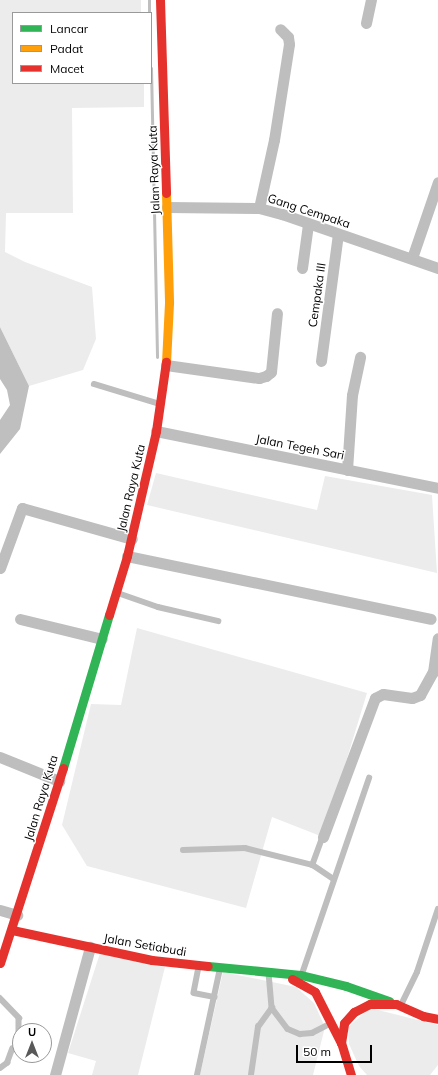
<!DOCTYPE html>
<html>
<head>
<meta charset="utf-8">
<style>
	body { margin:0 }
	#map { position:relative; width:438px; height:1075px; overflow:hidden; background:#fff; font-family:Mulish,sans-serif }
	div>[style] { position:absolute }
	.green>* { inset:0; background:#ececec }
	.water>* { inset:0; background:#bfbfbf }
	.stream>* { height:3px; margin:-1.5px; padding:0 1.5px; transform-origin:1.5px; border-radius:1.5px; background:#bfbfbf }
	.lane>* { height:5.5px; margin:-2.75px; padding:0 2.75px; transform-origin:2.75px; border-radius:2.75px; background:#bebebe }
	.street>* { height:11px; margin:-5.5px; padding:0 5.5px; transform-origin:5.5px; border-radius:5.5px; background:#bebebe }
	.fast>* { height:9px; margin:-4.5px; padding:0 4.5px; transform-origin:4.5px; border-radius:4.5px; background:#30b455 }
	.slow>* { height:9px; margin:-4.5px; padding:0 4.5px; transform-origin:4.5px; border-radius:4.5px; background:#ff9f0a }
	.jam>* { height:9px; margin:-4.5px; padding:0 4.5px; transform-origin:4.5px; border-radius:4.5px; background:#e5322d }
	span { translate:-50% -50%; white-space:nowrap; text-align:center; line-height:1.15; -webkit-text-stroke:3px #fff; paint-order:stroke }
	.street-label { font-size:12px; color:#000 }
	.legend { position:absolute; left:12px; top:12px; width:140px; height:72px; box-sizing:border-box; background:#fff; border:1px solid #999; margin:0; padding:5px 7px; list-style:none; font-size:12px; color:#000 }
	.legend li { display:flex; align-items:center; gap:8px; height:20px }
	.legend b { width:20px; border:1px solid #999 }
	.north { position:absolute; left:12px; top:1023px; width:40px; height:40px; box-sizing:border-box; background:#fff; border:1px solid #999; border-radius:50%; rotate:0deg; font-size:11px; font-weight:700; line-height:16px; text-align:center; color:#000 }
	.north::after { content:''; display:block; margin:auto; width:14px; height:18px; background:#595959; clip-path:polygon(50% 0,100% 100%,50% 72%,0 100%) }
	.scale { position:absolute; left:296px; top:1045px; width:76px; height:18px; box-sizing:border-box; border:2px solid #000; border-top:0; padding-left:5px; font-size:12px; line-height:14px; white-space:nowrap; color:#000; -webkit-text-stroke:3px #fff; paint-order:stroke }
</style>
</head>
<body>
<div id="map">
	<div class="green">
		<div style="clip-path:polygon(0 0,141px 0,141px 13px,13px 13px,13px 83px,144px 83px,144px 107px,72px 108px,73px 213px,6px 213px,5px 252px,25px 262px,92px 287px,96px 339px,83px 370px,29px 386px,0 327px)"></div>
		<div style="clip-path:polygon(156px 473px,317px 510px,325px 476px,432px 495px,437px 573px,147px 505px)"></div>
		<div style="clip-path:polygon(137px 628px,367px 693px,323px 837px,272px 817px,246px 908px,87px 866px,62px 825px,91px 704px,121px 705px)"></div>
		<div style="clip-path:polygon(100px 953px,165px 967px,138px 1075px,92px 1075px,96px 1061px,68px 1053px)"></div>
		<div style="clip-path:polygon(223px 972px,296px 987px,314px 1003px,325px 1027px,313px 1075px,200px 1075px)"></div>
		<div style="clip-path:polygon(370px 1008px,438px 1025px,438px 1065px,430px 1075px,367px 1075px,359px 1066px,349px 1044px,348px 1027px)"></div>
	</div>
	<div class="water">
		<div style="clip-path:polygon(0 327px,29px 386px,20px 429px,0 454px,0 420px,10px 405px,7px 390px,0 379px)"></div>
	</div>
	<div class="stream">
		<div style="left:149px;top:0;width:13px;rotate:90deg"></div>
		<div style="left:151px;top:68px;width:289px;rotate:88.8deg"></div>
	</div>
	<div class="lane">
		<div style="left:94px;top:384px;width:69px;rotate:16.9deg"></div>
		<div style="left:118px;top:593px;width:42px;rotate:19.3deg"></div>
		<div style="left:158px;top:607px;width:62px;rotate:13.1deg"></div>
		<div style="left:323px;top:837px;width:30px;rotate:110deg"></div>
		<div style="left:313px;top:865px;width:25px;rotate:34deg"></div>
		<div style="left:183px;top:850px;width:62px;rotate:-1.8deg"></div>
		<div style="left:245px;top:848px;width:70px;rotate:14deg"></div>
		<div style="left:199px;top:967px;width:26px;rotate:101deg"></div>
		<div style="left:194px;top:993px;width:21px;rotate:11deg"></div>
		<div style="left:269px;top:973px;width:35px;rotate:85deg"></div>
		<div style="left:272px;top:1008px;width:26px;rotate:53deg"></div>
		<div style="left:288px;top:1029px;width:13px;rotate:23deg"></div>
		<div style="left:300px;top:1034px;width:12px;rotate:-5deg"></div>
		<div style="left:312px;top:1033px;width:20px;rotate:-27deg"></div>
		<div style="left:302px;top:974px;width:207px;rotate:-71.1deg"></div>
		<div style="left:0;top:998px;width:28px;rotate:46deg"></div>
		<div style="left:19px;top:1018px;width:14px;rotate:90deg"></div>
		<div style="left:402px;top:1003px;width:34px;rotate:-64deg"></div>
		<div style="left:417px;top:972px;width:66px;rotate:-71.6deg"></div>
		<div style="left:0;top:1068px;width:9px;rotate:-36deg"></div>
		<div style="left:7px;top:1063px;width:15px;rotate:-70deg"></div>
		<div style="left:197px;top:1075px;width:108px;rotate:-77.8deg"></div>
		<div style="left:251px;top:1075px;width:49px;rotate:-81.7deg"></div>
		<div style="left:258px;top:1027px;width:24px;rotate:-54deg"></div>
	</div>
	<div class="street">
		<div style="left:366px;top:23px;width:24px;rotate:-78deg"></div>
		<div style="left:167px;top:207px;width:92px;rotate:0.6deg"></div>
		<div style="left:259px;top:208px;width:24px;rotate:15deg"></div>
		<div style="left:282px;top:214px;width:165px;rotate:19.1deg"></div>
		<div style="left:259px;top:208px;width:70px;rotate:-77.6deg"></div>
		<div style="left:274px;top:140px;width:97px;rotate:-81.1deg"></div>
		<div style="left:289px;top:44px;width:7px;rotate:-98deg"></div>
		<div style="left:288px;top:37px;width:11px;rotate:-135deg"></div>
		<div style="left:412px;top:258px;width:80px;rotate:-71.1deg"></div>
		<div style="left:302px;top:268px;width:44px;rotate:-82.2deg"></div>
		<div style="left:321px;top:361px;width:128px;rotate:-82.4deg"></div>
		<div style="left:166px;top:365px;width:94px;rotate:8deg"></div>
		<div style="left:259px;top:378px;width:7px;rotate:-16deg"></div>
		<div style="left:266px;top:376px;width:6px;rotate:-39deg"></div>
		<div style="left:271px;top:372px;width:59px;rotate:-84.2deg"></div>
		<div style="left:156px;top:431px;width:288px;rotate:11.4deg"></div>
		<div style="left:347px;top:470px;width:75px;rotate:-86.2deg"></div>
		<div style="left:352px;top:395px;width:39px;rotate:-78deg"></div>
		<div style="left:127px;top:556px;width:310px;rotate:11.7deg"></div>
		<div style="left:0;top:568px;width:64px;rotate:-69.9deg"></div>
		<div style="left:22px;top:508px;width:114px;rotate:15.7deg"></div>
		<div style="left:20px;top:619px;width:84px;rotate:13.7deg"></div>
		<div style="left:0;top:757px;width:64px;rotate:22.1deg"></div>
		<div style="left:323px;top:837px;width:148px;rotate:-69.5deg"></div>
		<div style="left:375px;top:698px;width:9px;rotate:-27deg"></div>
		<div style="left:383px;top:694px;width:29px;rotate:8deg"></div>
		<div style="left:412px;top:698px;width:9px;rotate:-21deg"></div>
		<div style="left:420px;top:695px;width:26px;rotate:-61deg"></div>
		<div style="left:433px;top:672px;width:34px;rotate:-82deg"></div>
		<div style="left:0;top:910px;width:18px;rotate:16deg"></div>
		<div style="left:55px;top:1075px;width:133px;rotate:-74.7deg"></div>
	</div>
	<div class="fast">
		<div style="left:63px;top:768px;width:160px;rotate:-73.3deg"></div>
		<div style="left:208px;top:966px;width:93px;rotate:5.5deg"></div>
		<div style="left:301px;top:975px;width:46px;rotate:13.7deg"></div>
		<div style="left:346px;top:986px;width:46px;rotate:19.2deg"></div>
	</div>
	<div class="slow">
		<div style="left:166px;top:193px;width:110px;rotate:88.4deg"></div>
		<div style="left:169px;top:303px;width:59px;rotate:92.9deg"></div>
	</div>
	<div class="jam">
		<div style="left:160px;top:0;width:193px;rotate:88.2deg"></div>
		<div style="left:109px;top:615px;width:62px;rotate:-73deg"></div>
		<div style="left:127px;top:556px;width:128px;rotate:-76.9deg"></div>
		<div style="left:156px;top:431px;width:70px;rotate:-81.8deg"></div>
		<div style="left:12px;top:930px;width:143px;rotate:12.1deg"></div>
		<div style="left:152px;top:960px;width:56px;rotate:6.1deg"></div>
		<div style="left:0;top:963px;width:205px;rotate:-72.1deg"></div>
		<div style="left:292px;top:979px;width:26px;rotate:29deg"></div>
		<div style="left:315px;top:992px;width:57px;rotate:63deg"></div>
		<div style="left:351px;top:1075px;width:34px;rotate:-107deg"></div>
		<div style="left:341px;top:1043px;width:20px;rotate:-81deg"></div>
		<div style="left:344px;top:1023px;width:15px;rotate:-48deg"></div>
		<div style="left:354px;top:1012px;width:18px;rotate:-27deg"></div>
		<div style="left:370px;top:1004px;width:26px"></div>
		<div style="left:396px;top:1004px;width:30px;rotate:24deg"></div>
		<div style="left:423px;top:1016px;width:15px;rotate:11deg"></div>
	</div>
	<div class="street-label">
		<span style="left:154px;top:170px;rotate:-92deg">Jalan Raya Kuta</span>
		<span style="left:309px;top:211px;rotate:18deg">Gang Cempaka</span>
		<span style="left:317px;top:295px;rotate:-82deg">Cempaka III</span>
		<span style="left:300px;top:447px;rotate:11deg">Jalan Tegeh Sari</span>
		<span style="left:131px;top:488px;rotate:-77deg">Jalan Raya Kuta</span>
		<span style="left:41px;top:798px;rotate:-73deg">Jalan Raya Kuta</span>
		<span style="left:145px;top:945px;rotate:10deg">Jalan Setiabudi</span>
	</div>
	<ul class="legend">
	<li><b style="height:5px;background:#30b455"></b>Lancar</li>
	<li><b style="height:5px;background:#ff9f0a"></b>Padat</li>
	<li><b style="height:5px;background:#e5322d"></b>Macet</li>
	</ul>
	<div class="north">U</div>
	<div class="scale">50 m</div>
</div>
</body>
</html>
